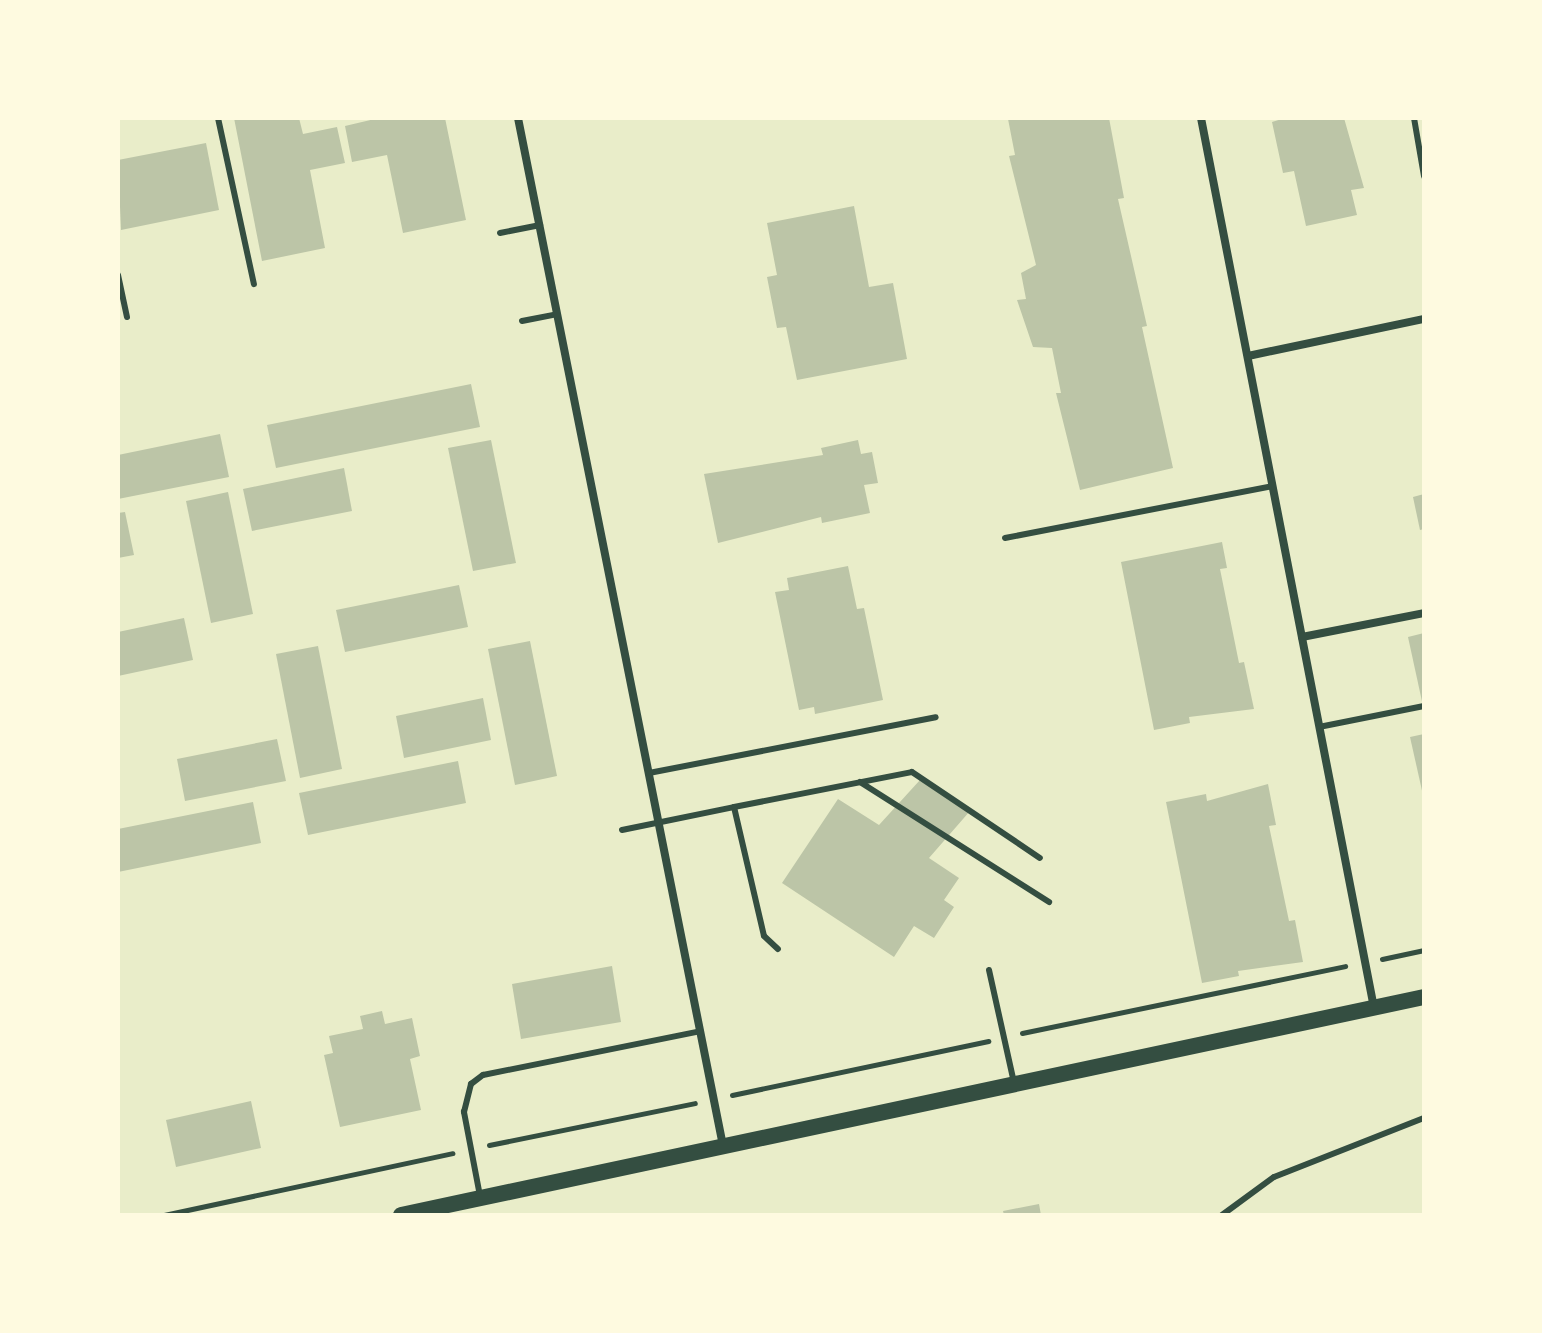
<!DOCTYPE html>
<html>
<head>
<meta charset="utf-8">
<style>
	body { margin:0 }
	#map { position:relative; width:1542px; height:1333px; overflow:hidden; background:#e9edc9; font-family:"IBM Plex Serif",serif }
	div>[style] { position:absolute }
	.building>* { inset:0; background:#bcc5a7 }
	.path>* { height:5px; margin:-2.5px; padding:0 2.5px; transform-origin:2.5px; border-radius:2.5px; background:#344e41 }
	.service>* { height:6px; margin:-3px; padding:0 3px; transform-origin:3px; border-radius:3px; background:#344e41 }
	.minor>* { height:8px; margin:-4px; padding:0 4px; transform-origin:4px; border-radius:4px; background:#344e41 }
	.secondary>* { height:16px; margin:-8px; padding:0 8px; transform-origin:8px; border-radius:8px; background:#344e41 }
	span { translate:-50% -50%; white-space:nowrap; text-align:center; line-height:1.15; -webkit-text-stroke:8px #fefae0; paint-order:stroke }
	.frame { position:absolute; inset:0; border:120px solid #fefae0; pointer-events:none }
</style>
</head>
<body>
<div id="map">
	<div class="building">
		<div style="clip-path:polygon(234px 118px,299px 118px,303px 134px,337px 127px,345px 163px,310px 170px,325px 248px,262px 261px)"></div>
		<div style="clip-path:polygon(379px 118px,445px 118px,466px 220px,403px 233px,387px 155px,352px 162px,345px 126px)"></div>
		<div style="clip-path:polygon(1109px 118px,1124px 198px,1118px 199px,1147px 326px,1142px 327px,1173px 468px,1080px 490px,1056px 393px,1061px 393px,1052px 348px,1033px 347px,1017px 300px,1026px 299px,1021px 273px,1036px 265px,1009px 156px,1015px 155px,1008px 119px)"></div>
		<div style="clip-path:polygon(1285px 118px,1344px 118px,1364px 188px,1351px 190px,1357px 215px,1306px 226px,1294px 171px,1283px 173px,1272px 122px)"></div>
		<div style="clip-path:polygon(206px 143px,219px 210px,121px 230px,118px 160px)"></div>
		<div style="clip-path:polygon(854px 206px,869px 287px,893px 283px,907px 359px,797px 380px,786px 327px,777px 328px,767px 277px,777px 275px,767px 223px)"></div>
		<div style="clip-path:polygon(471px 384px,480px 427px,276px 468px,267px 425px)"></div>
		<div style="clip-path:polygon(220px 434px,229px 477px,118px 499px,118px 455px)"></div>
		<div style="clip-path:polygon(491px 440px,516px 563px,473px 571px,448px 448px)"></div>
		<div style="clip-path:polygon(858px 440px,861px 454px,872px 452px,878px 483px,864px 485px,870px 513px,822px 523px,821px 517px,718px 543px,704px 474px,823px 455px,821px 448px)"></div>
		<div style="clip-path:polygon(344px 468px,352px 511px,252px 531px,243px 489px)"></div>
		<div style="clip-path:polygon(228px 492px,253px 614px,211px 623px,186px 501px)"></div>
		<div style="clip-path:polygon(1424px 494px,1424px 529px,1420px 530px,1413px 497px)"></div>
		<div style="clip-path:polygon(125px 512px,134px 555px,118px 558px,118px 513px)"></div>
		<div style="clip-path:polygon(1222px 542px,1227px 568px,1220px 569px,1239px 663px,1244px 662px,1254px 709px,1189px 717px,1190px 723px,1154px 730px,1121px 562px)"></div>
		<div style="clip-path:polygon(848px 566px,857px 609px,864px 608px,883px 700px,815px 714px,814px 707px,799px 710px,775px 592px,789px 590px,787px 578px)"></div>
		<div style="clip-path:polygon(459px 585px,468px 627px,345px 652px,336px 610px)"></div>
		<div style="clip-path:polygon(184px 618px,193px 660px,118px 676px,118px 632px)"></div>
		<div style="clip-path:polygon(1424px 633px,1424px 706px,1423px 706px,1408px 637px)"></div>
		<div style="clip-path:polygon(530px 641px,557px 776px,515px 785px,488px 649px)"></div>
		<div style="clip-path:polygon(318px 646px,342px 769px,300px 778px,276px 654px)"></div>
		<div style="clip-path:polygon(483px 698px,491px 740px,404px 758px,396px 716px)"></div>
		<div style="clip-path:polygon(1424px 734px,1424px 795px,1423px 795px,1410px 737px)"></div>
		<div style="clip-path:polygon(277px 739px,286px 781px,185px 801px,177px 759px)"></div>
		<div style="clip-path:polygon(458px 761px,466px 803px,308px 835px,299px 793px)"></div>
		<div style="clip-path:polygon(920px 780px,970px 811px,929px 858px,959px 878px,944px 900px,954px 907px,934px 938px,914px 926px,894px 957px,782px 883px,838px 799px,879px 825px)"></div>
		<div style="clip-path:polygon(1268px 784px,1276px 825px,1269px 826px,1289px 921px,1295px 920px,1303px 962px,1238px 971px,1239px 976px,1202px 983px,1166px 802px,1206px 794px,1207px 801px)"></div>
		<div style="clip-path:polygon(253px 802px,261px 843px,118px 872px,118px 829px)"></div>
		<div style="clip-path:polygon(612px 966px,621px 1022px,521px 1039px,512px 984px)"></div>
		<div style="clip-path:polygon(382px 1011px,385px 1024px,412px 1018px,420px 1056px,410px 1059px,421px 1110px,340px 1127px,324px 1055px,333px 1053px,329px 1036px,363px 1029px,360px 1016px)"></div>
		<div style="clip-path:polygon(251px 1101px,261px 1148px,176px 1167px,166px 1120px)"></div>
		<div style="clip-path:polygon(1039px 1204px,1041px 1215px,1004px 1215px,1003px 1211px)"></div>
	</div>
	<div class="path">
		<div style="left:1382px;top:959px;width:43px;rotate:-12.1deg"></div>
		<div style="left:1022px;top:1033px;width:330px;rotate:-11.7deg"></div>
		<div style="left:732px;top:1095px;width:262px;rotate:-11.9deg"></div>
		<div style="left:489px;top:1145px;width:210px;rotate:-11.5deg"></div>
		<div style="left:164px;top:1215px;width:295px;rotate:-12.1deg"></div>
	</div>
	<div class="service">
		<div style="left:218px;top:118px;width:170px;rotate:77.8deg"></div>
		<div style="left:1414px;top:118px;width:59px;rotate:80.2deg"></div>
		<div style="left:500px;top:233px;width:41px;rotate:-11.3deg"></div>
		<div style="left:118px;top:275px;width:43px;rotate:77.9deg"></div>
		<div style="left:522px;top:321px;width:36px;rotate:-11deg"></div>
		<div style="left:1005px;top:538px;width:272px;rotate:-11deg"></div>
		<div style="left:1319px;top:727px;width:107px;rotate:-11.3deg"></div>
		<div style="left:649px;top:773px;width:292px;rotate:-11deg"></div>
		<div style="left:860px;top:782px;width:224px;rotate:32.4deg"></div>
		<div style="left:734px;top:807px;width:181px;rotate:-11.1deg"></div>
		<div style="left:912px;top:772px;width:154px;rotate:33.9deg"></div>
		<div style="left:622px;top:830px;width:114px;rotate:-11.6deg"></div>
		<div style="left:734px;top:807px;width:132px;rotate:76.9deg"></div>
		<div style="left:764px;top:936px;width:19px;rotate:43deg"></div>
		<div style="left:989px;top:970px;width:116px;rotate:77.5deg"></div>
		<div style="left:480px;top:1196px;width:86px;rotate:-100.8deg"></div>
		<div style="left:464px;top:1112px;width:29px;rotate:-76deg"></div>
		<div style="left:471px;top:1084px;width:15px;rotate:-37deg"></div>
		<div style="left:483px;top:1075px;width:222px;rotate:-11.4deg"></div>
		<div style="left:1222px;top:1215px;width:64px;rotate:-36.2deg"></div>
		<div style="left:1274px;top:1177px;width:161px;rotate:-21.5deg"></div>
	</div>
	<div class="minor">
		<div style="left:518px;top:118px;width:1048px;rotate:78.72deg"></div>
		<div style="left:1201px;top:118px;width:907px;rotate:79deg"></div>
		<div style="left:1248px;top:356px;width:180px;rotate:-11.9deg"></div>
		<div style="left:1302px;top:637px;width:124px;rotate:-11.1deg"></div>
	</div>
	<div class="secondary">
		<div style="left:401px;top:1215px;width:1046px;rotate:-12.03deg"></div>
	</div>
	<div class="frame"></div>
</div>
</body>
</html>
